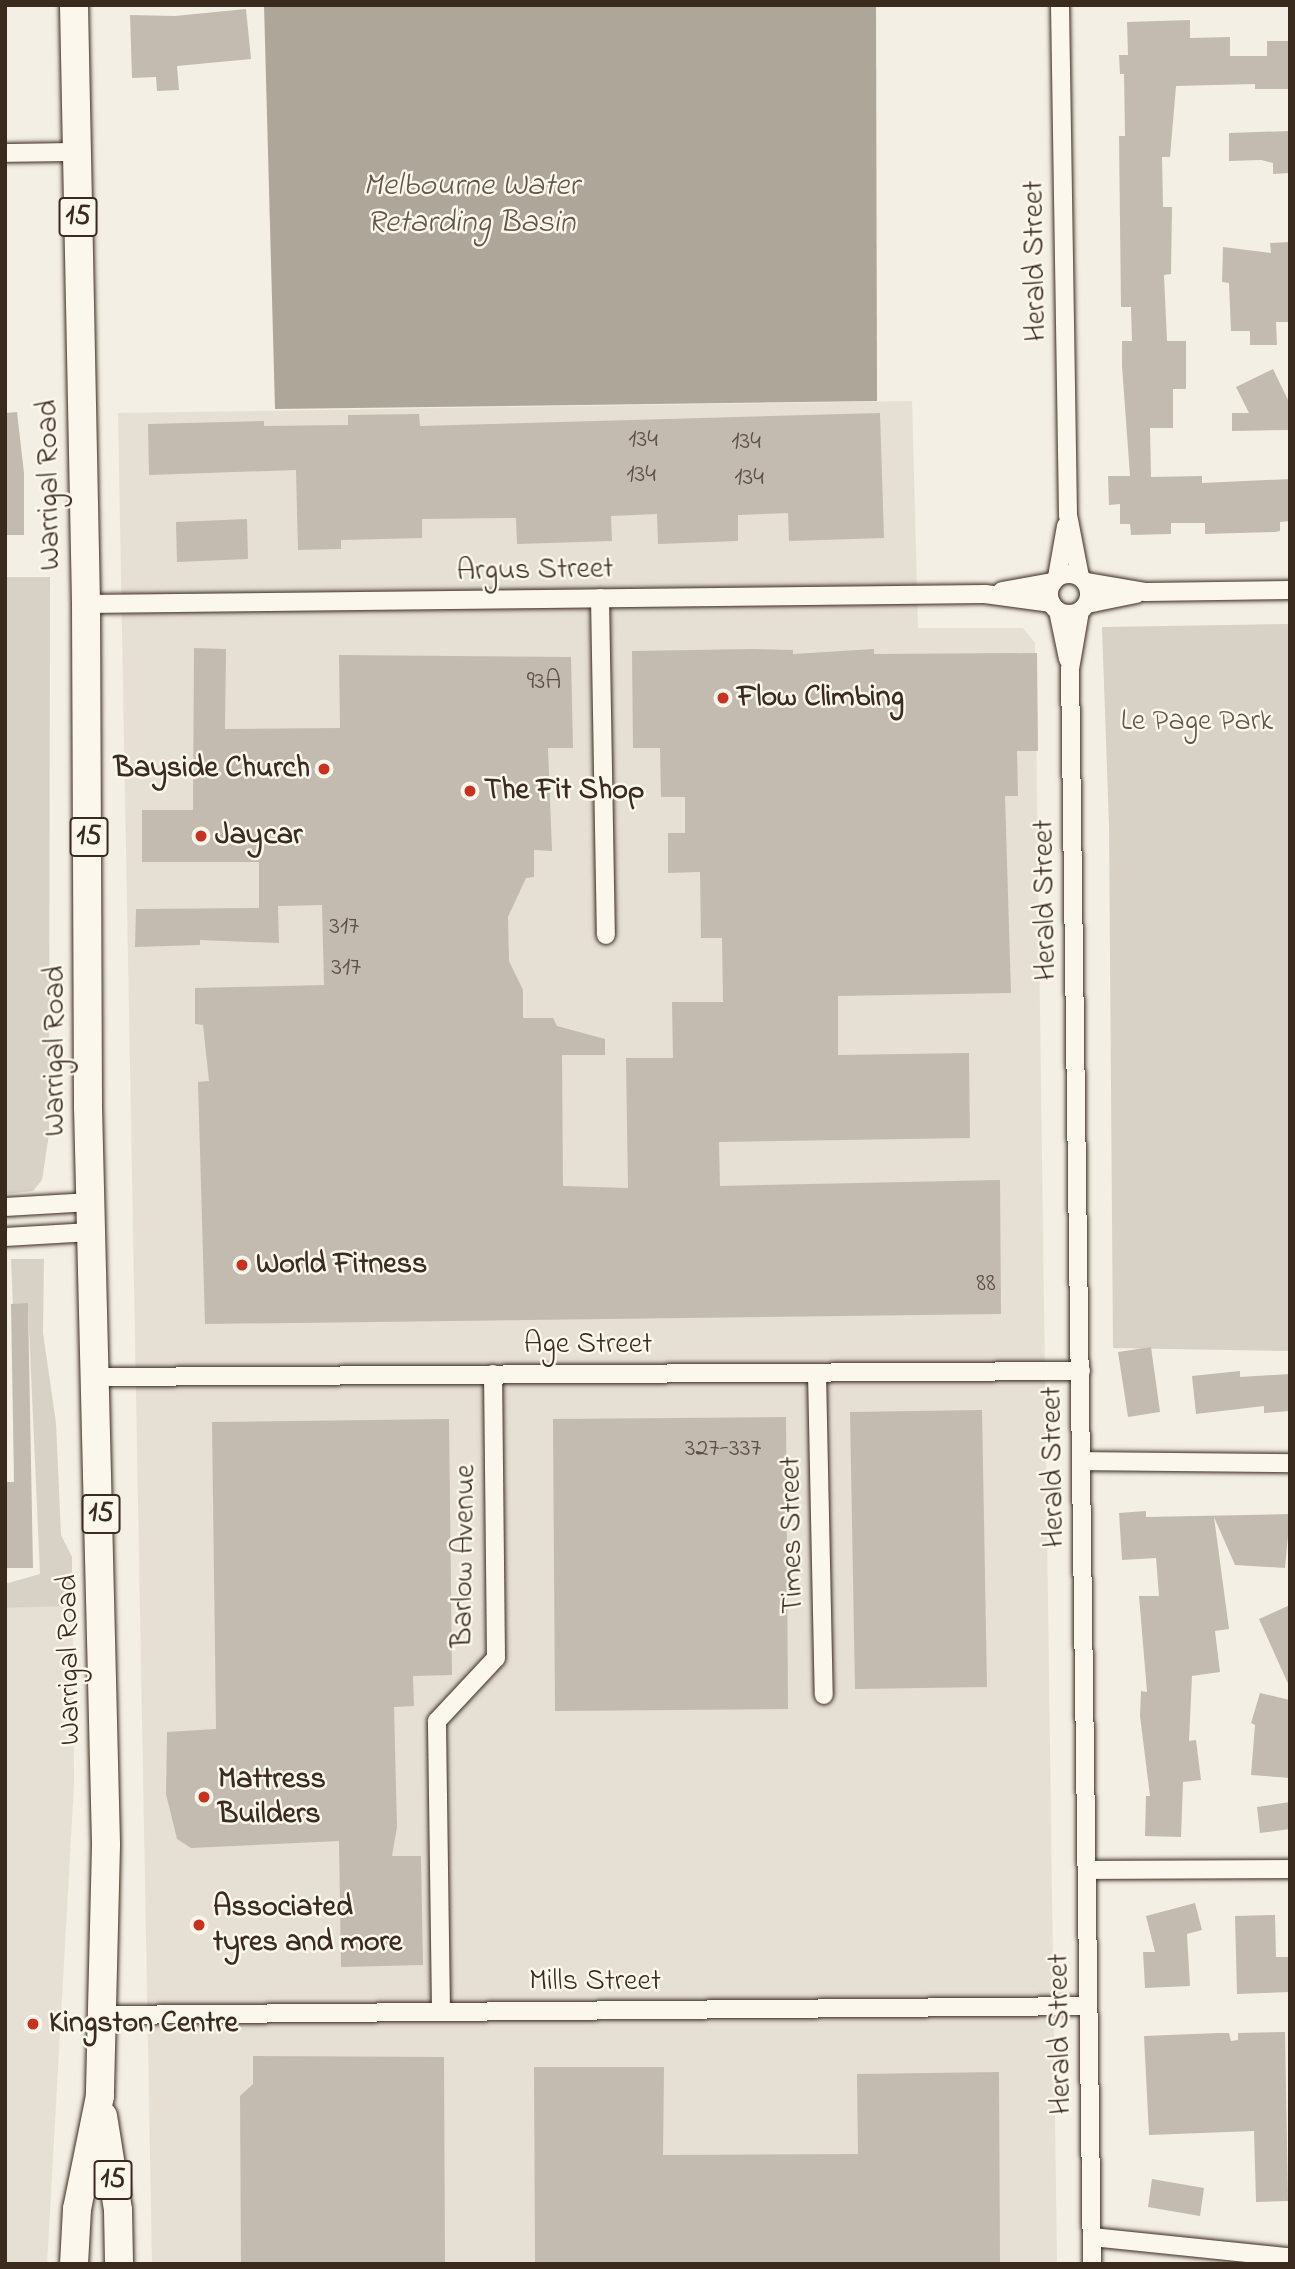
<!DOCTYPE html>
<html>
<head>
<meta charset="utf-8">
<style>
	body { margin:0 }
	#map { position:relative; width:1295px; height:2269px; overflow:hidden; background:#f3efe4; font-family:"Indie Flower",sans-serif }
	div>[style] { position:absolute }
	.built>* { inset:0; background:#e5dfd4 }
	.green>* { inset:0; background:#d8d1c6 }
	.water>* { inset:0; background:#afa69a }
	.building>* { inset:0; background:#c3bbb0 }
	.roads { filter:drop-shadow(0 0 2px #3b2a1e) drop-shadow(0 0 2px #3b2a1e) }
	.minor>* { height:18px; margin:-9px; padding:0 9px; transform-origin:9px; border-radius:9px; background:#fbf7ec }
	.minor>.ring { margin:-9px; padding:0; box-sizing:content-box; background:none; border:18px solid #fbf7ec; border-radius:50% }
	.trunk>* { height:28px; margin:-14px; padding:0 14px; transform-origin:14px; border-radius:14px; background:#fbf7ec }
	.dots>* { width:19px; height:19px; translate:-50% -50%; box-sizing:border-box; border:4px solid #fbf7ec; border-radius:50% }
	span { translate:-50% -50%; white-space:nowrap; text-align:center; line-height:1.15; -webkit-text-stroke:5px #fbf7ec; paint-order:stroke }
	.number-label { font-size:26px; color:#5d4e42 }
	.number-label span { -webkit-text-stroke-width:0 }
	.shield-label span { padding:2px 5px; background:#fbf7ec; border:2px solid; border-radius:5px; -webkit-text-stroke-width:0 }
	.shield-label { font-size:28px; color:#3b2a1e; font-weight:700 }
	.street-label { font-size:30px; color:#3b2a1e }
	.poi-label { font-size:30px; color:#3b2a1e; font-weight:700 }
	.left { translate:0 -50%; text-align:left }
	.right { translate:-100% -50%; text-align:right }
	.park-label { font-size:30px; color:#625448 }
	.water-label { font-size:32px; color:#645549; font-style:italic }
	.frame { position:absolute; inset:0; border:7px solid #3b2a1e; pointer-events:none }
</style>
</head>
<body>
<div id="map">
	<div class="built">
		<div style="clip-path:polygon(912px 401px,918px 628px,1023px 628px,1035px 643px,1057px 2264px,152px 2264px,118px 413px)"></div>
		<div style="clip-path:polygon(73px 1598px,74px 1784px,47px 2264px,5px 2264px,5px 1599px)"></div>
	</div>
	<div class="green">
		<div style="clip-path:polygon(5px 577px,50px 577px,49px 1134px,42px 1180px,33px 1191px,5px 1194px)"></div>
		<div style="clip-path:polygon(1290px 624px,1290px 1351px,1113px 1348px,1109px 826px,1102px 627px)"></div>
		<div style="clip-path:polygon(11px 1259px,44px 1259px,43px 1333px,56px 1423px,61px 1535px,72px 1557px,72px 1596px,67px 1606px,5px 1608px,5px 1584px,40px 1574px,28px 1306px,13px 1306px)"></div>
	</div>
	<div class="water">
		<div style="clip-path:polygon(264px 5px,876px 5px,877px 401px,275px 409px)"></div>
	</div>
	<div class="building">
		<div style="clip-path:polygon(246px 9px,251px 59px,177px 66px,179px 90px,157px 91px,156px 77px,132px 78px,130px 15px,175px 16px)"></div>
		<div style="clip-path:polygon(1190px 20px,1190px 38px,1230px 37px,1230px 56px,1267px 56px,1267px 41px,1290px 41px,1290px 89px,1255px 89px,1255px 84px,1176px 86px,1170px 157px,1162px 157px,1163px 207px,1172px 207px,1171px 274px,1164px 275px,1167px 341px,1186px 341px,1186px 389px,1173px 389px,1173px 428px,1150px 428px,1151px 477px,1202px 476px,1202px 483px,1290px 479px,1290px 521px,1280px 522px,1280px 531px,1275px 532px,1205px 534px,1205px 523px,1171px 523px,1171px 534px,1131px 535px,1130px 524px,1120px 524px,1120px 504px,1109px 505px,1108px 476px,1130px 476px,1122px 366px,1122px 341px,1132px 341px,1131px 307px,1121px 307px,1119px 136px,1125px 136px,1124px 74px,1120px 74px,1119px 55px,1128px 55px,1127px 22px)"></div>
		<div style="clip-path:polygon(1290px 131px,1290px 173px,1273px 174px,1273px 163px,1261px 160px,1229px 161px,1229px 133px)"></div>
		<div style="clip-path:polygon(1290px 242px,1290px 322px,1276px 322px,1277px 345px,1250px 345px,1250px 331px,1231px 331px,1229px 283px,1222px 282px,1223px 247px,1271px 253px,1270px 243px)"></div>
		<div style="clip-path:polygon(1273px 369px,1290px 404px,1290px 430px,1232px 431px,1232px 413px,1249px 413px,1236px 387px)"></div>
		<div style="clip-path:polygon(17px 412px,24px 473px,24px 535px,5px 535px,5px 413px)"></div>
		<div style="clip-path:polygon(880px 413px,884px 538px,789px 541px,788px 513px,738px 515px,738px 541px,658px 544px,657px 514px,611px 516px,612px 541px,517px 544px,516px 518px,422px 519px,422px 538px,341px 540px,341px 549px,298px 550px,296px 470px,149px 475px,148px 424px,264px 421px,264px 426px,348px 425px,348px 415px,419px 414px,420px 426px)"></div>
		<div style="clip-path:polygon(247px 519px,248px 559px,177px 562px,176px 522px)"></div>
		<div style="clip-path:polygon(194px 648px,226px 649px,225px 729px,340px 728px,339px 655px,571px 657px,573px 748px,548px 748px,552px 851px,534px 850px,534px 877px,526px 878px,508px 917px,509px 961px,523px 990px,523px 1018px,553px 1018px,557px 1026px,605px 1039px,605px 1055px,562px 1055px,563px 1186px,628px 1188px,626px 1058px,673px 1058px,672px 1002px,723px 1002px,722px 938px,701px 938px,700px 872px,668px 873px,668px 833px,685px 833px,685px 797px,661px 797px,660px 748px,633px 748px,632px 651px,752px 649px,793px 650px,793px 654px,874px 649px,874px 654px,1037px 653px,1038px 751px,1017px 751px,1018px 796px,1005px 796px,1011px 993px,838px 996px,838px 1055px,969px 1053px,970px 1138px,719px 1142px,720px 1186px,1000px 1180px,1001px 1314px,205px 1324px,198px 1082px,209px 1081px,203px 1025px,195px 1024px,195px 988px,324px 985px,322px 905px,278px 906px,279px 943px,200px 940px,200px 945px,135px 947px,136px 909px,259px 908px,259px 862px,142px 862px,142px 810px,193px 810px)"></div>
		<div style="clip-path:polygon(28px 1303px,33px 1568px,5px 1568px,5px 1482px,14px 1482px,11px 1304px)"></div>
		<div style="clip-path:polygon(1151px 1347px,1160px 1412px,1128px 1417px,1118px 1352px)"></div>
		<div style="clip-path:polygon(1240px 1371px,1240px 1377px,1290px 1374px,1290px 1411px,1264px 1413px,1264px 1406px,1196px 1414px,1192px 1376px)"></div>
		<div style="clip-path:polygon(982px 1410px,987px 1687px,855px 1689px,850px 1412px)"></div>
		<div style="clip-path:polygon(786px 1417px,788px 1709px,555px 1711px,553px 1419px)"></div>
		<div style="clip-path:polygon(449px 1419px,452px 1675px,413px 1676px,414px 1706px,394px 1707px,397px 1827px,392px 1856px,421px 1856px,423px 1965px,341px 1967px,339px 1841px,191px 1848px,177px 1839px,166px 1794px,167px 1732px,216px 1729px,212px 1422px)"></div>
		<div style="clip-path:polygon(1146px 1511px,1146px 1517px,1290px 1514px,1285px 1568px,1235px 1565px,1214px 1517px,1229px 1629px,1215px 1631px,1220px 1672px,1192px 1676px,1189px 1741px,1196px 1740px,1201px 1780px,1183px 1782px,1181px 1837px,1145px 1836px,1146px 1796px,1150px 1796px,1140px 1716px,1141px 1691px,1147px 1692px,1139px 1596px,1159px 1596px,1156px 1558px,1122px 1560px,1119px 1513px)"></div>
		<div style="clip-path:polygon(1290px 1605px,1290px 1688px,1259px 1619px)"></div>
		<div style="clip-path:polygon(1260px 1693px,1290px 1700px,1290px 1778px,1251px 1775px,1255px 1725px,1251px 1723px)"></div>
		<div style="clip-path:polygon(1290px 1802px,1290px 1829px,1260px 1833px,1257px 1807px)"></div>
		<div style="clip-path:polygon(1195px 1903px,1202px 1930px,1187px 1934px,1190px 1986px,1145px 1988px,1143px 1952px,1155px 1952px,1146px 1916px)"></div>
		<div style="clip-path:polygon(1275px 1915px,1276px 1957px,1290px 1957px,1290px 1992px,1237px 1994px,1235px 1916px)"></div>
		<div style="clip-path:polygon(1285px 2032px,1288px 2201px,1256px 2202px,1254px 2131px,1149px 2135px,1144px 2036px,1219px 2033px,1229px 2033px,1231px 2041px,1238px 2040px,1238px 2033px)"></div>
		<div style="clip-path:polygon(253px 2056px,444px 2057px,445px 2264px,241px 2264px,240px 2096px,253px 2084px)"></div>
		<div style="clip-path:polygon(534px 2067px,664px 2067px,663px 2155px,858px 2154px,857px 2074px,999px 2072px,1000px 2264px,535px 2264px)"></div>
		<div style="clip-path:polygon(1152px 2179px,1204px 2188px,1200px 2216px,1148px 2207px)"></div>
	</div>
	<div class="roads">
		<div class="minor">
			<div style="left:1060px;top:5px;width:510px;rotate:89.1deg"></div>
			<div style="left:1068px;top:515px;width:63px;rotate:79deg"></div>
			<div style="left:5px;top:153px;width:72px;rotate:-0.8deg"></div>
			<div class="ring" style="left:1049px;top:574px;width:22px;height:22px"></div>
			<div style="left:1057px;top:577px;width:52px;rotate:-80deg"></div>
			<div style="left:1086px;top:582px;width:61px;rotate:9.5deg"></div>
			<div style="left:1146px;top:592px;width:144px;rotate:-0.8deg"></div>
			<div style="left:1002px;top:591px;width:52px;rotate:-10deg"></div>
			<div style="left:600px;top:598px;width:337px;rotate:89deg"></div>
			<div style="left:86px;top:604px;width:899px;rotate:-0.64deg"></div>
			<div style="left:985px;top:594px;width:67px;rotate:7.8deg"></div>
			<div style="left:1087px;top:604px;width:50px;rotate:-11.5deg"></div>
			<div style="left:1058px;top:611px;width:49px;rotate:78.2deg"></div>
			<div style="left:1080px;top:611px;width:59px;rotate:99.8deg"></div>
			<div style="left:1070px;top:669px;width:1595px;rotate:89.21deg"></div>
			<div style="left:5px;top:1207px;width:86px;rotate:-3.3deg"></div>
			<div style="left:5px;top:1237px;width:86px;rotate:-3.3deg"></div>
			<div style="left:817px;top:1373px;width:322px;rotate:88.8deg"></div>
			<div style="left:96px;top:1377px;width:985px;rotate:-0.35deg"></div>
			<div style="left:1082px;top:1461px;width:208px;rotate:0.6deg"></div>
			<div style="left:1087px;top:1870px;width:203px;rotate:-0.3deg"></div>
			<div style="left:441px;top:2011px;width:290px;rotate:-90.8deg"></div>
			<div style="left:437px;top:1721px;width:86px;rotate:-46.9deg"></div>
			<div style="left:496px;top:1658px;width:284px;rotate:-90.6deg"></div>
			<div style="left:102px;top:2015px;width:986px;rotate:-0.52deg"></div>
			<div style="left:1092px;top:2237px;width:195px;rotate:5.9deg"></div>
			<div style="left:1286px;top:2257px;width:7px;rotate:56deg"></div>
		</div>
		<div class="trunk">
			<div style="left:74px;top:5px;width:599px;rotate:88.85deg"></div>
			<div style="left:86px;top:604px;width:503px;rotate:89.77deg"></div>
			<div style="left:88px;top:1107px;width:738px;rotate:88.6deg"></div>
			<div style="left:106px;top:1845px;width:251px;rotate:91.4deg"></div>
			<div style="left:100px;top:2096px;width:115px;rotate:101.5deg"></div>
			<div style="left:77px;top:2209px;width:55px;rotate:93.1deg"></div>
			<div style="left:103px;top:2116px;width:95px;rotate:80.9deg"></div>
			<div style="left:118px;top:2210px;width:54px;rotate:88.9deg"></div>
		</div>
	</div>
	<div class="dots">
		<div style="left:723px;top:698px;background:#c8321e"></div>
		<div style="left:324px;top:769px;background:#c8321e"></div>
		<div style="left:470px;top:791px;background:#c8321e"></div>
		<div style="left:201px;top:836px;background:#c8321e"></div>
		<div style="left:242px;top:1265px;background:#c8321e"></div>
		<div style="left:204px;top:1797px;background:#c8321e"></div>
		<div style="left:199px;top:1925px;background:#c8321e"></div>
		<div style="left:33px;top:2024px;background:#c8321e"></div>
	</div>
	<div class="number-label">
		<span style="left:643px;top:441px">134</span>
		<span style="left:746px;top:443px">134</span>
		<span style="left:641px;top:476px">134</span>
		<span style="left:749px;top:479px">134</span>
		<span style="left:544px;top:683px">93A</span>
		<span style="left:344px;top:928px">317</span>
		<span style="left:346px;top:969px">317</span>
		<span style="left:986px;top:1285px">88</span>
		<span style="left:723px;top:1450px">327-337</span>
	</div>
	<div class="shield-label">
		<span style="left:78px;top:217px">15</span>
		<span style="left:89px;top:837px">15</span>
		<span style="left:101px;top:1514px">15</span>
		<span style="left:113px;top:2180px">15</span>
	</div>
	<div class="street-label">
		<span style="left:1036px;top:261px;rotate:-91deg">Herald Street</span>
		<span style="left:50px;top:485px;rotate:-91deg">Warrigal Road</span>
		<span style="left:535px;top:571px;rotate:-1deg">Argus Street</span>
		<span style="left:1046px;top:900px;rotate:-91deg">Herald Street</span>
		<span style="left:56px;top:1051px;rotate:-90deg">Warrigal Road</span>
		<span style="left:588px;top:1345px">Age Street</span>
		<span style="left:1054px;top:1467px;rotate:-91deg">Herald Street</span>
		<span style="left:793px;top:1535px;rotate:-91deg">Times Street</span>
		<span style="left:465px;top:1556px;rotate:-89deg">Barlow Avenue</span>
		<span style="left:70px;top:1660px;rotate:-91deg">Warrigal Road</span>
		<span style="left:595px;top:1982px">Mills Street</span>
		<span style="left:1061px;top:2034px;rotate:-91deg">Herald Street</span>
	</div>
	<div class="poi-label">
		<span class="left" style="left:737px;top:698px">Flow Climbing</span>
		<span class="right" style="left:310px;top:769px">Bayside Church</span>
		<span class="left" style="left:484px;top:791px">The Fit Shop</span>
		<span class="left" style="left:215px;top:836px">Jaycar</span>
		<span class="left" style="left:256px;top:1265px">World Fitness</span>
		<span class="left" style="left:218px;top:1797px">Mattress<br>Builders</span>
		<span class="left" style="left:213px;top:1925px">Associated<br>tyres and more</span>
		<span class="left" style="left:49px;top:2024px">Kingston Centre</span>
	</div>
	<div class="park-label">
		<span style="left:1197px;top:722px">Le Page Park</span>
	</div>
	<div class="water-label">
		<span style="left:471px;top:206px">Melbourne Water<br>Retarding Basin</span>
	</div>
	<div class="frame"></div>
</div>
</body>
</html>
